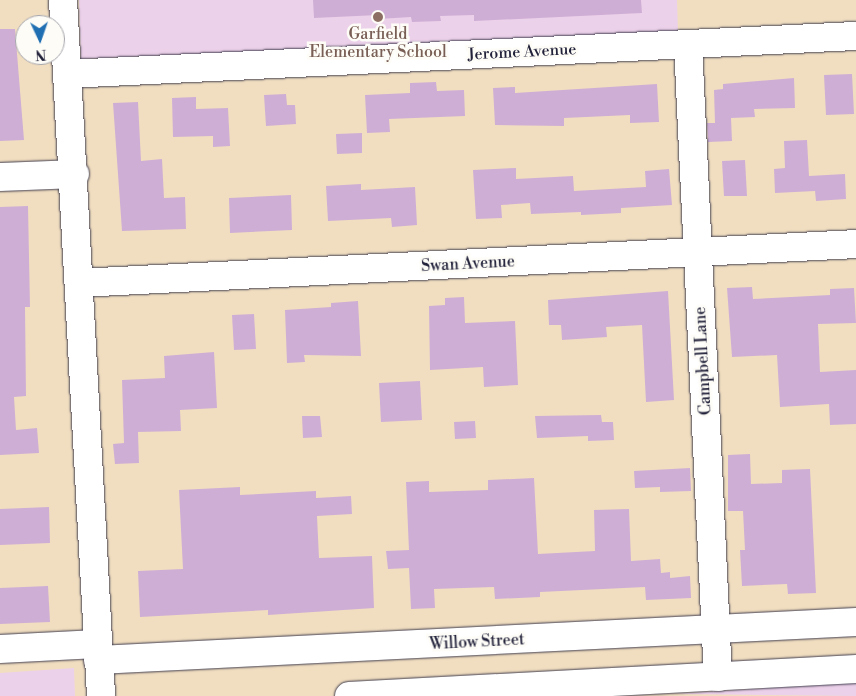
<!DOCTYPE html>
<html>
<head>
<meta charset="utf-8">
<style>
	body { margin:0 }
	#map { position:relative; width:856px; height:696px; overflow:hidden; background:#f1dec0; font-family:"Libre Bodoni",serif }
	div>[style] { position:absolute }
	.built>* { inset:0; background:#ecd1ea }
	.building>* { inset:0; background:#cfaed5 }
	.roads { filter:drop-shadow(0 0 1px #413e4f) drop-shadow(0 0 1px #413e4f) }
	.minor>* { height:28px; margin:-14px; padding:0 14px; transform-origin:14px; border-radius:14px; background:#fff }
	.dots>* { width:14px; height:14px; translate:-50% -50%; box-sizing:border-box; border:2px solid #fdfcf7; border-radius:50% }
	span { translate:-50% -50%; white-space:nowrap; text-align:center; line-height:1.15; -webkit-text-stroke:5px #fdfcf7; paint-order:stroke }
	.education-label { font-size:16px; color:#785e54 }
	.street-label { font-size:16px; color:#22223b }
	.north { position:absolute; left:15px; top:15px; width:50px; height:50px; box-sizing:border-box; background:#fdfcf7; border:1px solid #a5a5ac; border-radius:50%; rotate:177deg; font-size:14px; font-weight:700; line-height:20px; text-align:center; color:#22223b }
	.north::after { content:''; display:block; margin:auto; width:18px; height:22px; background:#1f6fb2; clip-path:polygon(50% 0,100% 100%,50% 72%,0 100%) }
</style>
</head>
<body>
<div id="map">
	<div class="built">
		<div style="clip-path:polygon(79px 0,677px 0,678px 33px,81px 59px)"></div>
		<div style="clip-path:polygon(74px 668px,75px 696px,0 696px,0 673px)"></div>
		<div style="clip-path:polygon(856px 682px,856px 696px,676px 694px)"></div>
	</div>
	<div class="building">
		<div style="clip-path:polygon(313px 0,641px 0,642px 13px,474px 21px,474px 15px,440px 16px,441px 21px,412px 22px,411px 17px,378px 19px,378px 15px,314px 18px)"></div>
		<div style="clip-path:polygon(0 29px,15px 29px,24px 140px,0 141px)"></div>
		<div style="clip-path:polygon(852px 74px,854px 114px,826px 115px,824px 75px)"></div>
		<div style="clip-path:polygon(794px 78px,795px 108px,754px 109px,755px 117px,731px 118px,732px 141px,708px 142px,707px 123px,715px 123px,714px 90px,723px 89px,723px 84px)"></div>
		<div style="clip-path:polygon(436px 82px,437px 91px,464px 90px,465px 116px,389px 119px,390px 132px,367px 133px,365px 95px,410px 93px,410px 83px)"></div>
		<div style="clip-path:polygon(657px 84px,659px 122px,630px 123px,630px 115px,564px 118px,564px 126px,495px 125px,493px 88px,515px 87px,515px 93px)"></div>
		<div style="clip-path:polygon(286px 94px,287px 105px,295px 105px,296px 124px,266px 126px,264px 95px)"></div>
		<div style="clip-path:polygon(196px 97px,196px 109px,228px 108px,230px 146px,213px 147px,213px 136px,173px 137px,172px 98px)"></div>
		<div style="clip-path:polygon(138px 102px,141px 161px,162px 159px,164px 198px,185px 197px,186px 229px,122px 231px,113px 103px)"></div>
		<div style="clip-path:polygon(362px 133px,362px 153px,337px 154px,336px 134px)"></div>
		<div style="clip-path:polygon(807px 140px,809px 176px,845px 174px,846px 199px,816px 201px,815px 191px,775px 193px,774px 169px,785px 168px,784px 141px)"></div>
		<div style="clip-path:polygon(745px 160px,747px 196px,724px 196px,722px 161px)"></div>
		<div style="clip-path:polygon(516px 168px,516px 179px,573px 176px,574px 191px,646px 187px,645px 171px,669px 169px,672px 205px,621px 208px,621px 213px,581px 215px,581px 212px,531px 214px,530px 203px,501px 205px,502px 218px,476px 219px,473px 170px)"></div>
		<div style="clip-path:polygon(361px 184px,361px 190px,415px 187px,417px 225px,392px 227px,391px 218px,328px 221px,326px 186px)"></div>
		<div style="clip-path:polygon(291px 195px,292px 230px,230px 233px,229px 198px)"></div>
		<div style="clip-path:polygon(28px 206px,30px 307px,25px 307px,26px 396px,14px 397px,16px 430px,37px 428px,39px 453px,0 455px,0 207px)"></div>
		<div style="clip-path:polygon(752px 287px,753px 299px,830px 295px,830px 289px,854px 288px,856px 323px,818px 324px,820px 372px,856px 370px,856px 424px,830px 425px,829px 404px,780px 407px,777px 355px,732px 357px,727px 288px)"></div>
		<div style="clip-path:polygon(668px 291px,674px 400px,646px 402px,642px 325px,606px 327px,607px 337px,562px 340px,561px 325px,549px 325px,548px 300px)"></div>
		<div style="clip-path:polygon(464px 297px,465px 323px,515px 321px,518px 385px,484px 387px,483px 367px,430px 370px,429px 306px,445px 305px,445px 298px)"></div>
		<div style="clip-path:polygon(358px 301px,361px 356px,304px 355px,305px 362px,287px 363px,285px 310px,331px 307px,331px 303px)"></div>
		<div style="clip-path:polygon(254px 314px,256px 349px,234px 350px,232px 315px)"></div>
		<div style="clip-path:polygon(214px 352px,217px 408px,180px 410px,181px 431px,138px 432px,139px 463px,115px 464px,113px 444px,124px 443px,122px 380px,165px 378px,164px 356px)"></div>
		<div style="clip-path:polygon(420px 381px,422px 420px,381px 422px,379px 383px)"></div>
		<div style="clip-path:polygon(601px 415px,602px 422px,613px 422px,614px 440px,588px 441px,588px 436px,537px 438px,535px 416px)"></div>
		<div style="clip-path:polygon(302px 416px,320px 416px,322px 437px,303px 438px)"></div>
		<div style="clip-path:polygon(475px 421px,476px 438px,455px 439px,454px 422px)"></div>
		<div style="clip-path:polygon(750px 454px,751px 484px,782px 483px,782px 470px,810px 469px,816px 593px,788px 594px,787px 584px,742px 586px,740px 550px,745px 550px,743px 511px,728px 511px,728px 455px)"></div>
		<div style="clip-path:polygon(690px 468px,691px 491px,660px 492px,660px 487px,635px 488px,634px 471px)"></div>
		<div style="clip-path:polygon(534px 478px,538px 554px,595px 551px,594px 510px,629px 509px,631px 561px,660px 559px,661px 573px,670px 572px,670px 578px,690px 576px,691px 598px,646px 600px,645px 587px,540px 592px,540px 597px,495px 599px,494px 587px,434px 589px,435px 608px,411px 609px,409px 568px,388px 569px,386px 551px,409px 550px,406px 482px,429px 481px,429px 492px,488px 490px,488px 480px)"></div>
		<div style="clip-path:polygon(240px 487px,240px 495px,316px 491px,316px 498px,351px 496px,352px 514px,317px 516px,319px 558px,372px 556px,374px 608px,268px 615px,268px 610px,140px 617px,138px 571px,183px 569px,179px 490px)"></div>
		<div style="clip-path:polygon(49px 507px,50px 543px,0 545px,0 509px)"></div>
		<div style="clip-path:polygon(48px 586px,50px 622px,0 624px,0 588px)"></div>
	</div>
	<div class="roads">
		<div class="minor">
			<div style="left:63px;top:0;width:697px;rotate:86.87deg"></div>
			<div style="left:688px;top:44px;width:634px;rotate:87.29deg"></div>
			<div style="left:67px;top:74px;width:790px;rotate:-2.76deg"></div>
			<div style="left:0;top:177px;width:75px;rotate:-2.3deg"></div>
			<div style="left:79px;top:283px;width:778px;rotate:-2.87deg"></div>
			<div style="left:0;top:649px;width:97px;rotate:-3deg"></div>
			<div style="left:98px;top:660px;width:759px;rotate:-2.87deg"></div>
			<div style="left:349px;top:696px;width:508px;rotate:-3.05deg"></div>
		</div>
	</div>
	<div class="dots">
		<div style="left:378px;top:17px;background:#8d6e63"></div>
	</div>
	<div class="education-label">
		<span style="left:378px;top:43px">Garfield<br>Elementary School</span>
	</div>
	<div class="street-label">
		<span style="left:522px;top:52px;rotate:-3deg">Jerome Avenue</span>
		<span style="left:468px;top:264px;rotate:-3deg">Swan Avenue</span>
		<span style="left:703px;top:361px;rotate:-93deg">Campbell Lane</span>
		<span style="left:477px;top:642px;rotate:-3deg">Willow Street</span>
	</div>
	<div class="north">N</div>
</div>
</body>
</html>
